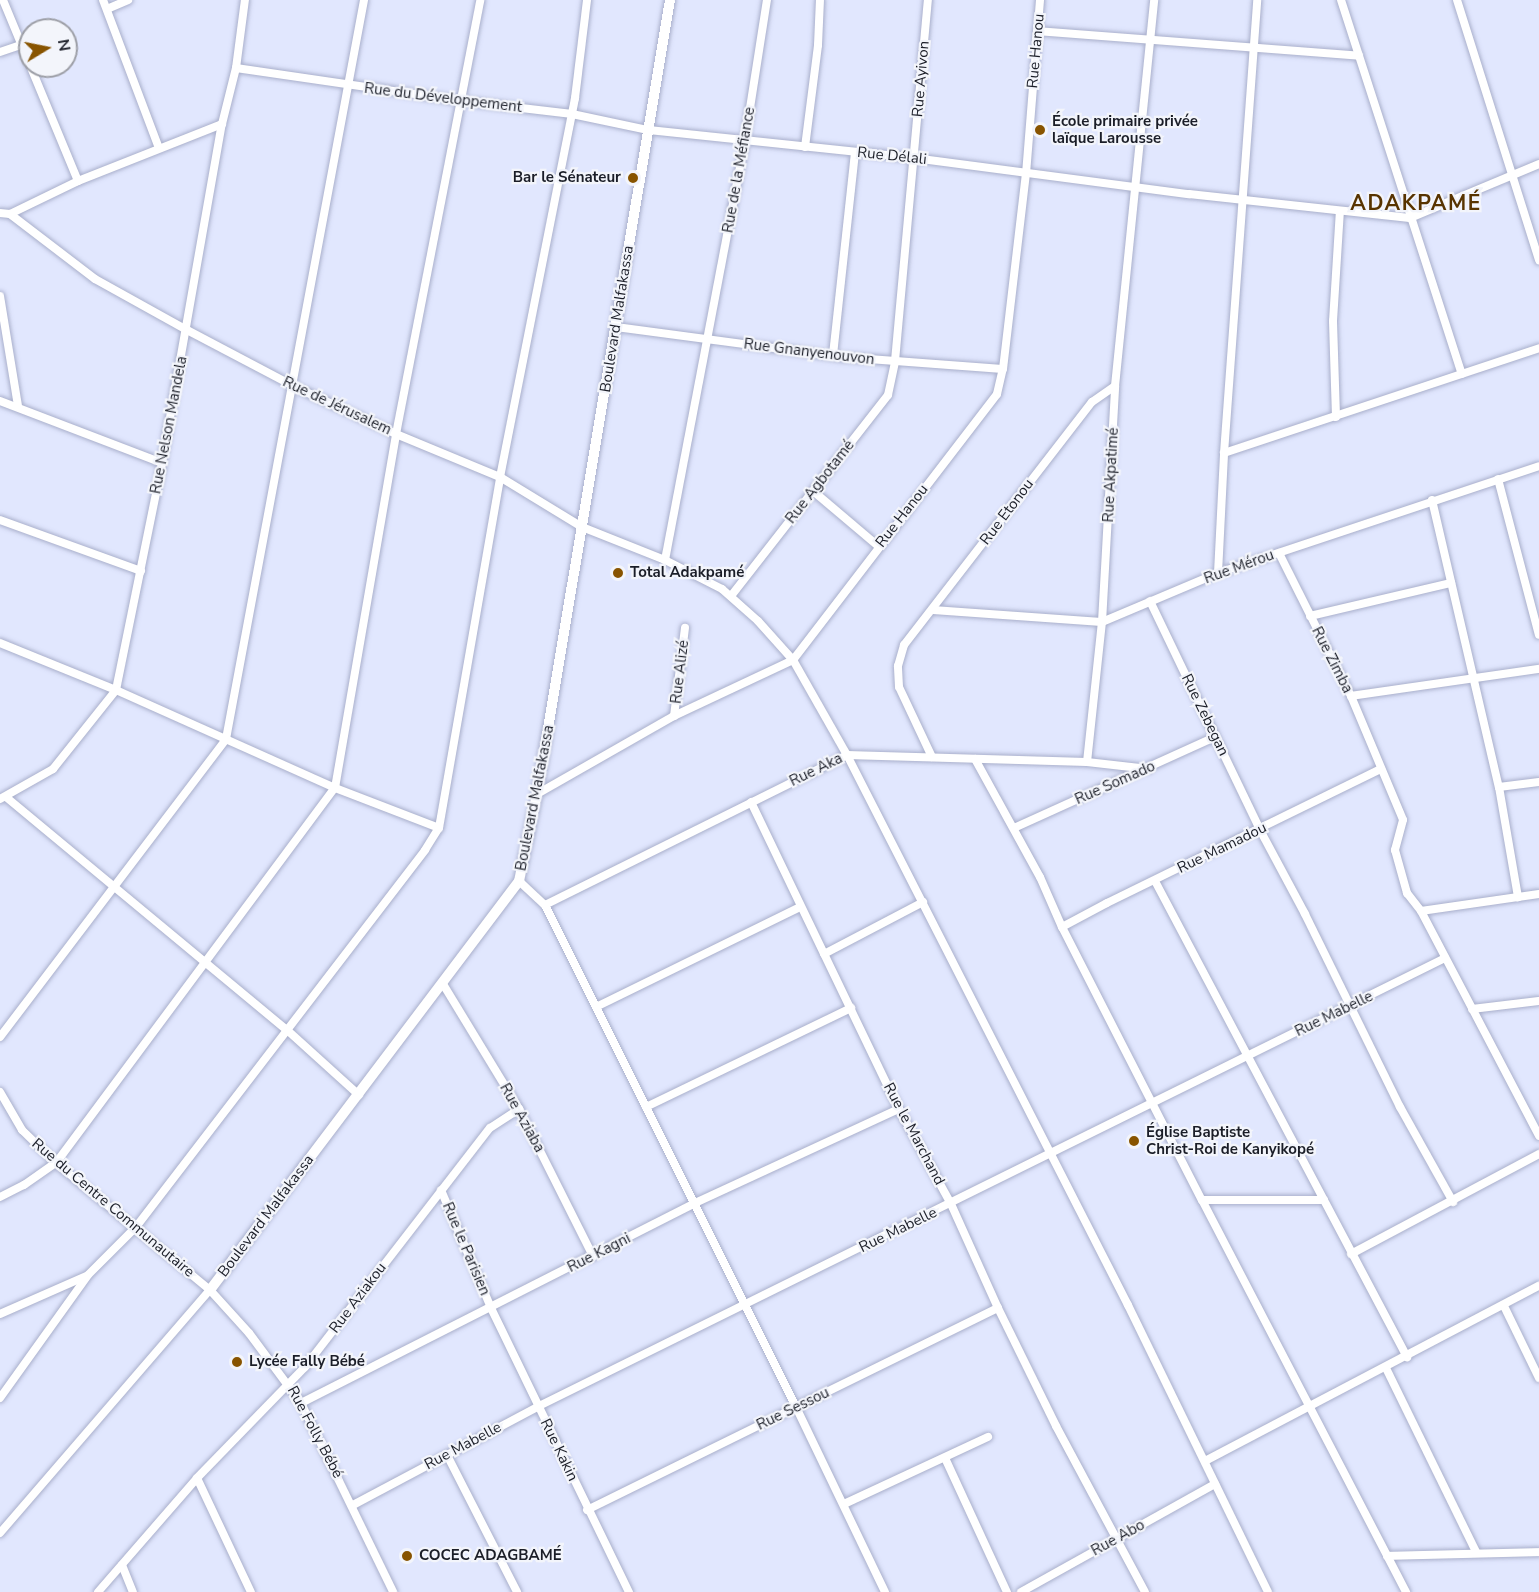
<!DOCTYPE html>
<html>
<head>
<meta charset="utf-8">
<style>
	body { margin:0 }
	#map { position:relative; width:1539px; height:1592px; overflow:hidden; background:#e1e7fe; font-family:"Nunito Sans",sans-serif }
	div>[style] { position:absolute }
	.roads { filter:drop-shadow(0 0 2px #a9afcb) drop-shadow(0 0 2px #a9afcb) }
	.street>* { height:8px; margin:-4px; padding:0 4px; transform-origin:4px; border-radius:4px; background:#fff }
	.secondary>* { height:10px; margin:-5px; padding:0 5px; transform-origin:5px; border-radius:5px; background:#fff }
	.dots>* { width:16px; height:16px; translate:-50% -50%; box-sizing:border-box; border:3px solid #f3f5fb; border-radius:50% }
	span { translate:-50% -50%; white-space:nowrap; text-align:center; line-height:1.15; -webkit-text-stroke:4.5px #f3f5fb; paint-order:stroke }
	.street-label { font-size:15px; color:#1b1e28 }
	.poi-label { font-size:15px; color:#1b1e28; font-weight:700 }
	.left { translate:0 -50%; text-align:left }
	.right { translate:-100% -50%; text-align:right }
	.district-label { font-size:21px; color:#583400; font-weight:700; letter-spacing:1.5px }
	.north { position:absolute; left:18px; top:18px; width:60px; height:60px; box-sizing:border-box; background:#f3f5fb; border:2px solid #9d9fa7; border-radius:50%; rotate:80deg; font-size:16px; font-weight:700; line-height:24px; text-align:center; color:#1b1e28 }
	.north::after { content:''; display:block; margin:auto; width:21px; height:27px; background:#885400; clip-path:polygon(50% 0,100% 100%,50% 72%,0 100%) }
</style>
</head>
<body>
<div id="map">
	<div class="roads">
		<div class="street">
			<div style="left:3px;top:0;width:196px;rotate:67.5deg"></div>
			<div style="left:103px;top:0;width:158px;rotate:69.3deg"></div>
			<div style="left:1341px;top:0;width:393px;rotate:72.1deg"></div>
			<div style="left:1457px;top:0;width:273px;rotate:72.5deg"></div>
			<div style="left:107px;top:9px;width:23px;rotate:-23deg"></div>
			<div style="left:1037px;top:31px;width:323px;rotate:4.4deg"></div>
			<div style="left:0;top:52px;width:21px;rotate:-19deg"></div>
			<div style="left:236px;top:68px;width:228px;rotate:8.3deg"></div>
			<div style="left:462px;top:101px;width:111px;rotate:6.7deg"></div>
			<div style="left:572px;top:114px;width:78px;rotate:11.9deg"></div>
			<div style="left:648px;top:130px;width:267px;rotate:6deg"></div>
			<div style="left:914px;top:158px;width:277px;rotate:7.5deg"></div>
			<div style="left:1189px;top:194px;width:222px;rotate:6.2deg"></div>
			<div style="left:1410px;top:218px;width:140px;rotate:-22.7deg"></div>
			<div style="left:805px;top:147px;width:103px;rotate:-82.7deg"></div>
			<div style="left:818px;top:45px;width:45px;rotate:-87.5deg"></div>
			<div style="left:0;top:213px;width:10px;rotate:6deg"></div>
			<div style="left:10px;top:214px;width:76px;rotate:-25.9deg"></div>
			<div style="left:78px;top:181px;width:155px;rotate:-21.6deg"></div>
			<div style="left:10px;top:214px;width:107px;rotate:37.4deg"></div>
			<div style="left:95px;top:279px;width:105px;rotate:29deg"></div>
			<div style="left:187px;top:330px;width:120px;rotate:27.8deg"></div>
			<div style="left:293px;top:386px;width:114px;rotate:25deg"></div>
			<div style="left:396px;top:434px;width:113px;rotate:22.5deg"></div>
			<div style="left:500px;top:477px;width:96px;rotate:31.4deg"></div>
			<div style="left:582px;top:527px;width:89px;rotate:21.7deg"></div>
			<div style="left:665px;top:560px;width:64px;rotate:27deg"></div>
			<div style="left:722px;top:589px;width:48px;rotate:41.6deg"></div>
			<div style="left:758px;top:621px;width:52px;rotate:48.1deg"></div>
			<div style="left:793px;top:660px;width:109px;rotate:60.4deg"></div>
			<div style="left:847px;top:755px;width:618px;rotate:62.94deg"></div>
			<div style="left:1128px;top:1305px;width:319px;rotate:64deg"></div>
			<div style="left:0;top:296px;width:111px;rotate:80.7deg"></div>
			<div style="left:616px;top:327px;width:228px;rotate:7.6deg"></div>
			<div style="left:842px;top:357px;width:161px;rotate:4.3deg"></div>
			<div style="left:833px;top:355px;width:204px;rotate:-83.8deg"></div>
			<div style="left:0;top:401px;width:173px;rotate:20.9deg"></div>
			<div style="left:1336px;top:417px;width:96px;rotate:-91.8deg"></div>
			<div style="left:1333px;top:321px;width:110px;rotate:-86.4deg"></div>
			<div style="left:1224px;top:453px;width:332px;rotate:-18.4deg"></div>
			<div style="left:1498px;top:479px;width:161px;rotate:75.3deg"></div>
			<div style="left:813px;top:491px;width:85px;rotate:40.2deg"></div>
			<div style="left:1432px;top:500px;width:295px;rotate:76.9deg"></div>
			<div style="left:1499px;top:787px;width:112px;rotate:80.2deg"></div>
			<div style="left:0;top:520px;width:150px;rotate:19.9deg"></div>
			<div style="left:1279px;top:553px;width:160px;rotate:63.3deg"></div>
			<div style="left:1351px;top:696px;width:134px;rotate:67.2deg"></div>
			<div style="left:1403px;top:820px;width:31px;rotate:105deg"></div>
			<div style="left:1395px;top:850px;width:45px;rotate:74.4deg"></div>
			<div style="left:1407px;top:893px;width:23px;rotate:52deg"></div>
			<div style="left:1421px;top:911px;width:254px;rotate:62.3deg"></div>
			<div style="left:665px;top:560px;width:428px;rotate:-79.2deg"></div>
			<div style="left:745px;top:140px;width:142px;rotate:-81.1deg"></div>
			<div style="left:1218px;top:573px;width:120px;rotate:-87.1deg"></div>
			<div style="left:1224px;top:453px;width:454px;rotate:-85.8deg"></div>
			<div style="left:731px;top:596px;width:255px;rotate:-52deg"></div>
			<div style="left:888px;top:395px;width:35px;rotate:-78deg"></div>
			<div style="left:895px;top:361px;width:363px;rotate:-84.8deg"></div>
			<div style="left:1150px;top:601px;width:254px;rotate:64.3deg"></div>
			<div style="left:1260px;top:830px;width:95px;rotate:61.8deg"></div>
			<div style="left:1305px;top:914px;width:215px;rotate:63.8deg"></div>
			<div style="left:1400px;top:1107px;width:109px;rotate:60.8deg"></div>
			<div style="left:933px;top:610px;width:169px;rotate:4.1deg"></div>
			<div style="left:1102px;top:622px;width:126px;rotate:-22.9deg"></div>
			<div style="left:1218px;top:573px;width:338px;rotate:-18.4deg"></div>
			<div style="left:1310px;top:616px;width:145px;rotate:-13.2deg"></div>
			<div style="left:0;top:643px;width:125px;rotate:22.1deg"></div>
			<div style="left:116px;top:690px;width:240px;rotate:24.1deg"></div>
			<div style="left:335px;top:788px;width:111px;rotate:21deg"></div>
			<div style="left:1351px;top:696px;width:190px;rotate:-8.2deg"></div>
			<div style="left:674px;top:716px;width:89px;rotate:-82.9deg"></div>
			<div style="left:932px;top:757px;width:77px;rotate:-115.2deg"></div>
			<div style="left:899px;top:687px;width:21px;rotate:-93deg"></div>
			<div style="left:898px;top:666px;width:22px;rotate:-74deg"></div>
			<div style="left:904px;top:645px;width:307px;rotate:-52.3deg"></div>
			<div style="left:1092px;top:402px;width:28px;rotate:-35deg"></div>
			<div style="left:975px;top:759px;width:135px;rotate:61.2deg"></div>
			<div style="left:1040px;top:877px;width:55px;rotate:66.3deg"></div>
			<div style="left:1062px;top:927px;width:307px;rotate:62.9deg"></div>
			<div style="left:1202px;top:1200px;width:442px;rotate:62.5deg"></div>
			<div style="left:1087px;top:762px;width:141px;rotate:-83.9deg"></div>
			<div style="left:1102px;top:622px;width:236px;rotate:-86.8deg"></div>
			<div style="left:1115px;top:386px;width:388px;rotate:-84.2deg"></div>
			<div style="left:1499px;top:787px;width:40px;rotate:-7.1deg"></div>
			<div style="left:537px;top:794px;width:158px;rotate:-29.7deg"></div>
			<div style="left:674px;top:716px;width:132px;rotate:-25.2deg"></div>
			<div style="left:793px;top:660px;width:335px;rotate:-52.5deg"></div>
			<div style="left:997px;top:394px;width:26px;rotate:-77deg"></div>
			<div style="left:1003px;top:369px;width:196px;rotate:-83.3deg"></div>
			<div style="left:1026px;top:174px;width:175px;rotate:-85.4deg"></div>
			<div style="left:6px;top:797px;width:365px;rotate:39.7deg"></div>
			<div style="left:287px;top:1030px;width:97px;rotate:42.1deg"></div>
			<div style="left:0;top:799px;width:61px;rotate:-29.5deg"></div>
			<div style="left:53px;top:769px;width:101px;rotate:-51.4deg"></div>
			<div style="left:116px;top:690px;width:232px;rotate:-78.5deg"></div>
			<div style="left:162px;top:463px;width:344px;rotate:-80deg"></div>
			<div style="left:222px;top:124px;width:58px;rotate:-76deg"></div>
			<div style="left:236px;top:68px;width:69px;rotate:-82.5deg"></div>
			<div style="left:751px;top:802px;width:341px;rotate:64.3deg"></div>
			<div style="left:899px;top:1109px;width:108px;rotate:61.3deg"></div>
			<div style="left:951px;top:1204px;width:114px;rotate:65.7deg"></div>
			<div style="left:998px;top:1308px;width:131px;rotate:63.8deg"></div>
			<div style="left:1056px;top:1426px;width:188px;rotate:61.8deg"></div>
			<div style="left:1014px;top:828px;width:221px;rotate:-24.4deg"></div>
			<div style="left:519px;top:881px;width:35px;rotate:43deg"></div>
			<div style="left:545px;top:905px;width:561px;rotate:63.43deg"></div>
			<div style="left:796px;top:1407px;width:205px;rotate:64.3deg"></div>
			<div style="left:1155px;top:881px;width:539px;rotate:62.1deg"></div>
			<div style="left:545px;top:905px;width:337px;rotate:-26.4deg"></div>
			<div style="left:847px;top:755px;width:240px;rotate:1.7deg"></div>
			<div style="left:1087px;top:762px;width:62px;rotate:6.4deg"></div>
			<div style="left:1421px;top:911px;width:119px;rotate:-8.2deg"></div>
			<div style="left:1062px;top:927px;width:51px;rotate:-28.1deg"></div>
			<div style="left:1107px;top:903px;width:305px;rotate:-26.1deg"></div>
			<div style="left:824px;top:954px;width:112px;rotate:-27.7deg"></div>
			<div style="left:443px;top:984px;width:146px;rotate:58.7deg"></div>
			<div style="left:519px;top:1109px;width:165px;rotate:63.3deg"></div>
			<div style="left:596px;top:1007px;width:227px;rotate:-26.1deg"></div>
			<div style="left:1472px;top:1009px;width:67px;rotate:-6.8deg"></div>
			<div style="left:0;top:1037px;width:374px;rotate:-52.8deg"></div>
			<div style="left:226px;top:739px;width:752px;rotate:-79.42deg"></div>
			<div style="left:0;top:1092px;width:44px;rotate:59.9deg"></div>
			<div style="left:22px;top:1130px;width:47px;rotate:44.1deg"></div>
			<div style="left:56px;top:1163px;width:200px;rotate:39.5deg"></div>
			<div style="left:210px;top:1290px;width:58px;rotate:47.8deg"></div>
			<div style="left:249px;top:1333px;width:87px;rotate:53.4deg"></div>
			<div style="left:301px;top:1403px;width:210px;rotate:64deg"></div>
			<div style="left:646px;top:1107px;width:228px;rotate:-25.8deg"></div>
			<div style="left:441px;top:1190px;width:128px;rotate:67deg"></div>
			<div style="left:491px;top:1308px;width:316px;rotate:64.1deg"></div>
			<div style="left:0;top:1197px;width:27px;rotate:-27deg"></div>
			<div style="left:24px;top:1185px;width:39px;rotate:-35deg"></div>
			<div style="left:56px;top:1163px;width:467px;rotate:-53.4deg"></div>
			<div style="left:335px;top:788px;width:359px;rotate:-80.2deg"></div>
			<div style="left:396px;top:434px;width:442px;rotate:-79deg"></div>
			<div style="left:1202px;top:1200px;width:122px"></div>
			<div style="left:1351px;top:1254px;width:213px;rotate:-28deg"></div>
			<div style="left:1504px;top:1306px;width:80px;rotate:64.1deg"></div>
			<div style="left:0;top:1314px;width:94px;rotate:-23.8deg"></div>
			<div style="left:1386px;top:1368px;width:205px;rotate:63.9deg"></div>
			<div style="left:0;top:1398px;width:151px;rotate:-54.4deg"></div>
			<div style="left:88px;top:1275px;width:68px;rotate:-45deg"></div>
			<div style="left:136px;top:1227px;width:475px;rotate:-52.5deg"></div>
			<div style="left:425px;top:850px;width:26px;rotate:-58deg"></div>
			<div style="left:439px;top:828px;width:356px;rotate:-80.1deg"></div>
			<div style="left:500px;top:477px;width:386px;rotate:-78.8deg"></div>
			<div style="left:575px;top:98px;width:99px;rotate:-83deg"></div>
			<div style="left:301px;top:1403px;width:440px;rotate:-26.9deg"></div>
			<div style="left:693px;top:1204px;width:227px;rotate:-24.8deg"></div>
			<div style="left:447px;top:1455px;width:154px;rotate:62.9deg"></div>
			<div style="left:945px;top:1458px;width:148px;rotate:65.2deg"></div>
			<div style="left:1205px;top:1461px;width:377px;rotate:-27.7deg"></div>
			<div style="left:197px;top:1478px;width:126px;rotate:64.7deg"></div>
			<div style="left:844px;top:1504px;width:159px;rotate:-25deg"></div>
			<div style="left:353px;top:1505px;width:208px;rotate:-28deg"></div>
			<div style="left:537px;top:1407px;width:1013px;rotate:-26.31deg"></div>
			<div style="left:587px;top:1510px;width:458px;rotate:-26.2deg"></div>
			<div style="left:0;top:1533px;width:321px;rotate:-49.2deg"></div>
			<div style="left:1387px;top:1556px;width:152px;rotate:-1.5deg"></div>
			<div style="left:122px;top:1565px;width:29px;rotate:68deg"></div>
			<div style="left:98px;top:1592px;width:151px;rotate:-49deg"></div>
			<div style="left:197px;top:1478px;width:155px;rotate:-45.8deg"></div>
			<div style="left:305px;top:1367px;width:302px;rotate:-52.3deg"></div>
			<div style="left:490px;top:1128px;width:35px;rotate:-33deg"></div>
			<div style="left:1021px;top:1592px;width:222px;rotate:-29.1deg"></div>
		</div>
		<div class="secondary">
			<div style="left:210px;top:1290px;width:513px;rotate:-52.93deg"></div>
			<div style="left:519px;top:881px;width:89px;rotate:-78.3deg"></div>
			<div style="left:537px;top:794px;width:805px;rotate:-80.49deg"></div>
		</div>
	</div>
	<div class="dots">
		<div style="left:1040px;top:130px;background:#885400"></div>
		<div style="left:633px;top:178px;background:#885400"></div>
		<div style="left:618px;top:573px;background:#885400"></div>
		<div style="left:1134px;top:1141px;background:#885400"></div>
		<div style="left:237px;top:1362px;background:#885400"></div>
		<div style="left:407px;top:1556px;background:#885400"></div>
	</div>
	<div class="street-label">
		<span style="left:1036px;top:51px;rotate:-85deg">Rue Hanou</span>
		<span style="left:921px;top:79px;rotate:-85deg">Rue Ayivon</span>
		<span style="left:443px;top:98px;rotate:7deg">Rue du Développement</span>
		<span style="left:892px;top:156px;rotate:6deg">Rue Délali</span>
		<span style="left:739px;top:170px;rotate:-80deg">Rue de la Méfiance</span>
		<span style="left:617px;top:319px;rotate:-81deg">Boulevard Malfakassa</span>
		<span style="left:809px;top:352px;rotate:7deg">Rue Gnanyenouvon</span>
		<span style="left:337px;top:406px;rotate:25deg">Rue de Jérusalem</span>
		<span style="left:169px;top:425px;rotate:-79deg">Rue Nelson Mandela</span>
		<span style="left:1111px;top:475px;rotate:-87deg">Rue Akpatimé</span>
		<span style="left:820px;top:482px;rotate:-52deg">Rue Agbotamé</span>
		<span style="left:1007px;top:512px;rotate:-53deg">Rue Etonou</span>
		<span style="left:902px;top:516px;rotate:-52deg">Rue Hanou</span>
		<span style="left:1239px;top:567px;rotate:-20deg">Rue Mérou</span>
		<span style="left:1332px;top:660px;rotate:63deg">Rue Zimba</span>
		<span style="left:680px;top:672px;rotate:-83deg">Rue Alizé</span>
		<span style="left:1205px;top:715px;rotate:64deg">Rue Zebegan</span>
		<span style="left:816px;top:770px;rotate:-26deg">Rue Aka</span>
		<span style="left:1115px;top:783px;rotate:-24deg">Rue Somado</span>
		<span style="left:535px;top:798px;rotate:-79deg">Boulevard Malfakassa</span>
		<span style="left:1222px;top:848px;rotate:-26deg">Rue Mamadou</span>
		<span style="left:1334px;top:1014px;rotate:-26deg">Rue Mabelle</span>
		<span style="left:522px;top:1118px;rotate:61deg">Rue Aziaba</span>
		<span style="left:914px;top:1134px;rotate:62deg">Rue le Marchand</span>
		<span style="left:113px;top:1208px;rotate:40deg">Rue du Centre Communautaire</span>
		<span style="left:266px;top:1216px;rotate:-53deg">Boulevard Malfakassa</span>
		<span style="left:898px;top:1230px;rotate:-26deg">Rue Mabelle</span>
		<span style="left:466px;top:1249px;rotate:67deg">Rue le Parisien</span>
		<span style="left:599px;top:1253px;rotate:-27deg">Rue Kagni</span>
		<span style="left:358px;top:1298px;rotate:-53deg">Rue Aziakou</span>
		<span style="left:793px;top:1409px;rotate:-26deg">Rue Sessou</span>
		<span style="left:315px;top:1432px;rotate:62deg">Rue Folly Bébé</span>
		<span style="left:463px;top:1446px;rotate:-28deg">Rue Mabelle</span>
		<span style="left:559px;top:1450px;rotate:64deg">Rue Kakin</span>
		<span style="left:1118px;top:1538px;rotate:-29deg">Rue Abo</span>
	</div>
	<div class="poi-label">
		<span class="left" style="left:1052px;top:130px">École primaire privée<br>laïque Larousse</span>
		<span class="right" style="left:621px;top:178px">Bar le Sénateur</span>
		<span class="left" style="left:630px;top:573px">Total Adakpamé</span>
		<span class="left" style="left:1146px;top:1141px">Église Baptiste<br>Christ-Roi de Kanyikopé</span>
		<span class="left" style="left:249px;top:1362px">Lycée Fally Bébé</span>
		<span class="left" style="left:419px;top:1556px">COCEC ADAGBAMÉ</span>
	</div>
	<div class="district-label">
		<span style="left:1416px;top:203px">ADAKPAMÉ</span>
	</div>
	<div class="north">N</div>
</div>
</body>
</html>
